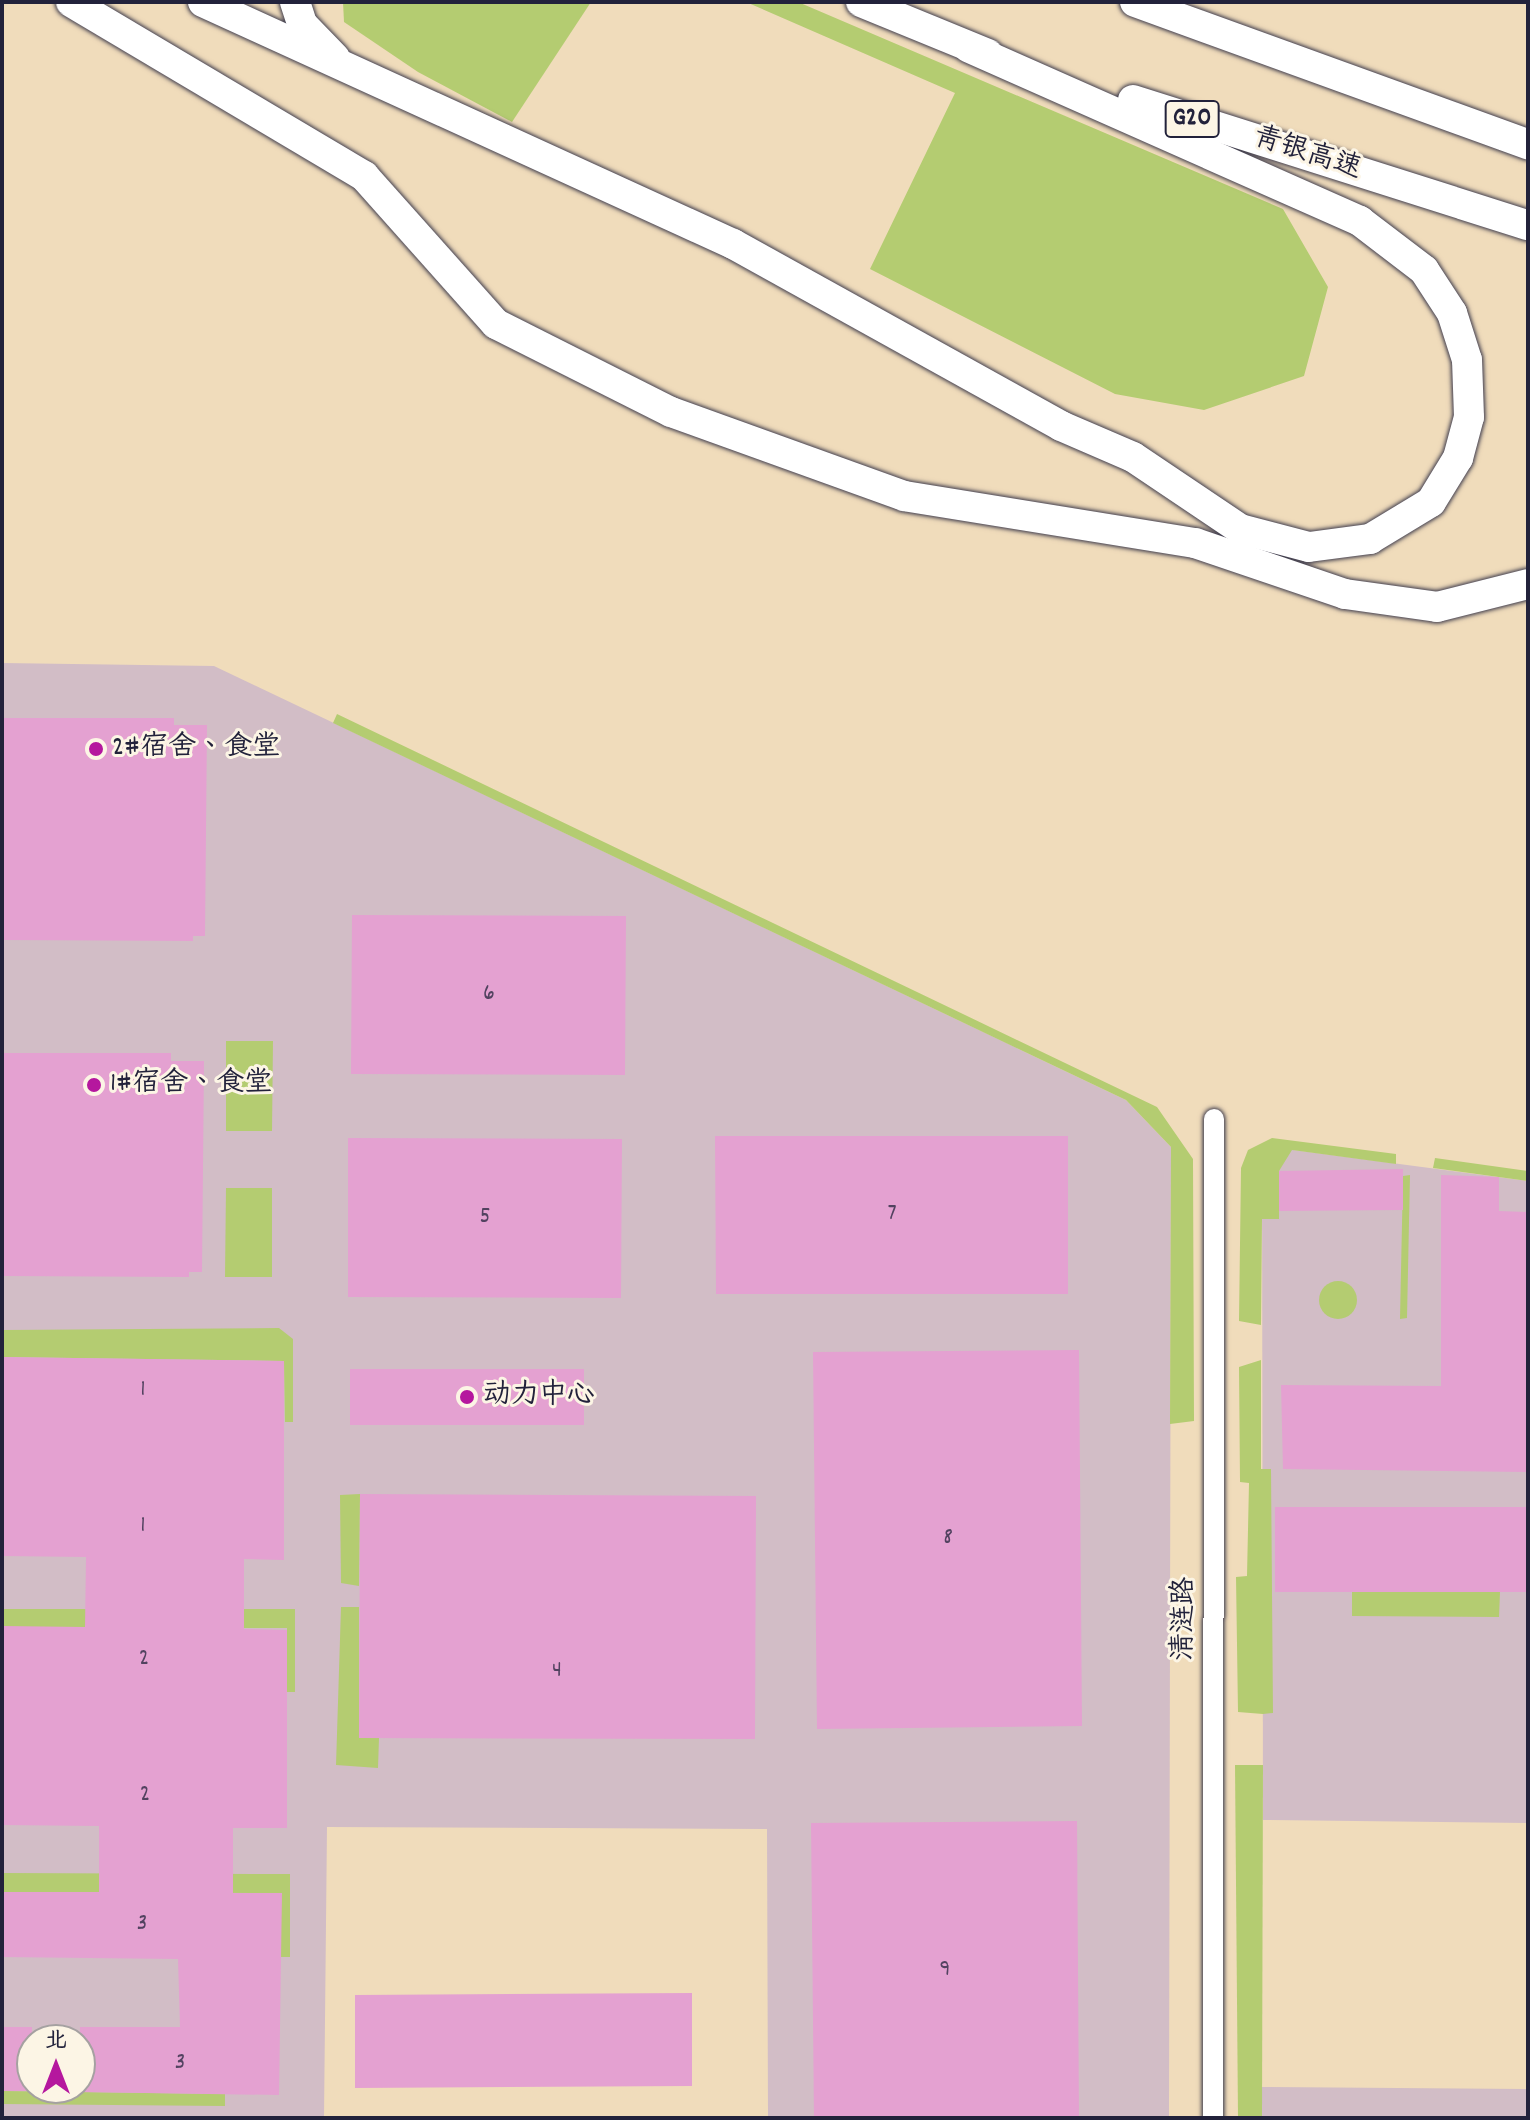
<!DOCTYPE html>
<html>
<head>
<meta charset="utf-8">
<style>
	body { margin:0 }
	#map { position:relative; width:1530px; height:2120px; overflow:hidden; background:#f0dcbb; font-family:Dekko,"LXGW WenKai TC",sans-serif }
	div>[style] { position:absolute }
	.industrial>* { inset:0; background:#d2bdc6 }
	.green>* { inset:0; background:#b4cc71 }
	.round { border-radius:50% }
	.building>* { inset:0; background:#e4a1d1 }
	.roads { filter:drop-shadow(0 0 2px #413e4e) drop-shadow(0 0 2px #413e4e) }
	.tertiary>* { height:20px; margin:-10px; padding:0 10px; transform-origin:10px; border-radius:10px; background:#fff }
	.motorway>* { height:30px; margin:-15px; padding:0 15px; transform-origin:15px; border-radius:15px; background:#fff }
	.dots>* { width:22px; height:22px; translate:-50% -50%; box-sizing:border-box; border:4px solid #fcf5e5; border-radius:50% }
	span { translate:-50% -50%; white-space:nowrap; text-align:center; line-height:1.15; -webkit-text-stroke:6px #fcf5e5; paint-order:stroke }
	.number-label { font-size:24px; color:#524260 }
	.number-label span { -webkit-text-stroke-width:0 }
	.shield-label span { padding:2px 6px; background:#fcf5e5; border:2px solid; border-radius:6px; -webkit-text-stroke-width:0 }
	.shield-label { font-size:26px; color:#22223b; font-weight:700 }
	.street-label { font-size:28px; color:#22223b }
	.poi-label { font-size:28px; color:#22223b }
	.left { translate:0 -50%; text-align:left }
	.frame { position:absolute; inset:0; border:4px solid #22223b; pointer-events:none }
	.north { position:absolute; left:16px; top:2024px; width:80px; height:80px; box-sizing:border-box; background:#fcf5e5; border:2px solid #a5a1a1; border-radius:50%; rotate:0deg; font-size:22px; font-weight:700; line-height:32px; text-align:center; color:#22223b }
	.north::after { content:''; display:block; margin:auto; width:28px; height:36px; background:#b5179e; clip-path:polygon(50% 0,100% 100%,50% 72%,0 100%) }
</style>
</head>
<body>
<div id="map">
	<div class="industrial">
		<div style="clip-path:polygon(evenodd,2px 663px,214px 666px,1126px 1100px,1171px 1147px,1169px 2118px,768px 2118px,767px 1829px,327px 1827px,324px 2118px,2px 2118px,2px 663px,32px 2040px,80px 2040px,80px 2088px,32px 2088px,32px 2040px)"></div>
		<div style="clip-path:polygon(1286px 1149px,1528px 1181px,1528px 1823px,1263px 1820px,1262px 1168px)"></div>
		<div style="clip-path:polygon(1262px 2087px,1528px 2089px,1528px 2118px,1262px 2118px)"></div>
	</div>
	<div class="green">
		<div style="clip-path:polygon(343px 2px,591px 2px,512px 122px,418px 72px,344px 22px)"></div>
		<div style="clip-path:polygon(746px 2px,798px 2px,1283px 209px,1328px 287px,1304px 376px,1204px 410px,1115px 394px,870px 269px,955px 93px)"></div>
		<div style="clip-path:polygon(337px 714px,1157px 1107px,1193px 1159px,1194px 1421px,1170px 1424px,1171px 1147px,1126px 1100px,333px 723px)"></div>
		<div style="clip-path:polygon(226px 1041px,273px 1041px,272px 1131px,226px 1131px)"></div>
		<div style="clip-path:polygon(1272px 1138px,1396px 1154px,1396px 1164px,1292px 1150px,1279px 1171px,1279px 1219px,1262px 1219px,1261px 1325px,1239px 1321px,1241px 1168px,1248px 1150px)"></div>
		<div style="clip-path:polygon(1435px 1158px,1528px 1171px,1528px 1181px,1433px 1168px)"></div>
		<div style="clip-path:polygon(1410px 1175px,1407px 1318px,1400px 1319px,1403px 1176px)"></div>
		<div style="clip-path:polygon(226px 1188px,272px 1188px,272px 1277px,225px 1277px)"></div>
		<div class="round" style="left:1319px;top:1281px;width:38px;height:38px"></div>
		<div style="clip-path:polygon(279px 1328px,293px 1339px,293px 1422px,285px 1422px,284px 1361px,2px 1357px,2px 1330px)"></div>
		<div style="clip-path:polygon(1261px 1360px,1261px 1469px,1271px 1469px,1273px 1713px,1263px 1714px,1238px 1712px,1236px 1577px,1247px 1576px,1249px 1483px,1240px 1482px,1239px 1367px)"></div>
		<div style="clip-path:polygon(360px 1494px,359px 1586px,341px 1583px,340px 1495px)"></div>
		<div style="clip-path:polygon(1352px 1591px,1500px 1592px,1499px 1617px,1352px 1616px)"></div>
		<div style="clip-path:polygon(341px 1607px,359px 1607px,359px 1737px,379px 1738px,378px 1768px,336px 1765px)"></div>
		<div style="clip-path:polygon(2px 1609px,295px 1609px,295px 1692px,287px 1692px,287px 1628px,2px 1627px)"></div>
		<div style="clip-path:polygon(1235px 1765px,1263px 1765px,1262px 2118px,1238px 2118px)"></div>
		<div style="clip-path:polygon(2px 1873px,290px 1874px,290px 1957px,281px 1957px,281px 1893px,2px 1892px)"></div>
		<div style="clip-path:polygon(2px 2091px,225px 2094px,225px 2106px,2px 2104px)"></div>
	</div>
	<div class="building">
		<div style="clip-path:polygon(2px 718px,174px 718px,174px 725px,207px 725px,205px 936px,193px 936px,193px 941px,2px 940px)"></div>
		<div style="clip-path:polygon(352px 915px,626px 916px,625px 1075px,351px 1074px)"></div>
		<div style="clip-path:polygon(2px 1053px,171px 1053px,171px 1061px,204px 1061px,202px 1272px,189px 1272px,189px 1277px,2px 1276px)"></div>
		<div style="clip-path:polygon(715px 1136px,1068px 1136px,1068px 1294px,716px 1294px)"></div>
		<div style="clip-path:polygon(348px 1138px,622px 1139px,621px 1298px,348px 1297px)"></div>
		<div style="clip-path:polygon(1403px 1169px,1403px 1210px,1279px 1211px,1279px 1171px)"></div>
		<div style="clip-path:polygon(1441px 1175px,1499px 1177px,1499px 1211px,1528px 1212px,1528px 1472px,1283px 1469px,1281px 1385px,1441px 1386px)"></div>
		<div style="clip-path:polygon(1079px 1350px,1082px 1726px,817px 1729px,813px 1352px)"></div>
		<div style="clip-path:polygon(2px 1357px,284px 1361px,284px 1560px,244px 1559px,244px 1629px,287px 1630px,287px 1828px,233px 1828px,233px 1893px,282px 1893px,279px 2095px,80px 2092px,80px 2027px,180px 2027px,178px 1959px,2px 1957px,2px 1892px,99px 1892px,99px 1826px,2px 1825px,2px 1626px,85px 1627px,86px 1557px,2px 1556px)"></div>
		<div style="clip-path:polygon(350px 1369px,584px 1369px,584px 1425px,350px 1425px)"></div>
		<div style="clip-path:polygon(360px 1494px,756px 1496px,755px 1739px,359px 1738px)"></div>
		<div style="clip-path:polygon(1275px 1507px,1528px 1507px,1528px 1592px,1275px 1592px)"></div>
		<div style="clip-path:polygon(1077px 1821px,1079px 2118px,814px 2118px,811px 1823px)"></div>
		<div style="clip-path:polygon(692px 1993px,692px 2086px,355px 2088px,355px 1995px)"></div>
		<div style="clip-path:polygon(2px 2027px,32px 2027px,32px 2091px,2px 2091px)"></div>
	</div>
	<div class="roads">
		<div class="tertiary">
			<div style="left:1213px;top:2118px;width:999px;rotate:-89.94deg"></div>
		</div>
		<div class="motorway">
			<div style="left:71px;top:2px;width:341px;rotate:30.7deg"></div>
			<div style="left:364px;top:176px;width:198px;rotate:48.3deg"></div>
			<div style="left:496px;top:324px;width:196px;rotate:26.7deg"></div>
			<div style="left:671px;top:412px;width:248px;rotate:19.8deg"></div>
			<div style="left:904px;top:496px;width:295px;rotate:9.2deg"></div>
			<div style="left:1195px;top:543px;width:158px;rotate:18.8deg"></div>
			<div style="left:1345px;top:594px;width:93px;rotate:8deg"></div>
			<div style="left:1437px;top:607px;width:94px;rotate:-14.2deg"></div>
			<div style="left:203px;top:2px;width:583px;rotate:24.54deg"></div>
			<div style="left:733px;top:244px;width:375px;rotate:29deg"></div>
			<div style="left:1061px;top:426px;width:78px;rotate:23.3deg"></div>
			<div style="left:1133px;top:457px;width:129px;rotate:33.9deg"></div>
			<div style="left:1240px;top:529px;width:71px;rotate:14.6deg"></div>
			<div style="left:1309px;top:547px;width:62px;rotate:-7.5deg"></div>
			<div style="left:1370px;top:539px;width:71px;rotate:-31.2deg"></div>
			<div style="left:1431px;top:502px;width:52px;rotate:-58.5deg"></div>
			<div style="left:1458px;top:458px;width:42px;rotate:-75deg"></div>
			<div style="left:1469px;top:417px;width:57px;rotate:-92deg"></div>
			<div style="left:1467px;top:360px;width:49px;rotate:-107.7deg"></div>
			<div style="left:1452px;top:313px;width:51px;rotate:-123.1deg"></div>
			<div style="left:1424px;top:270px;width:81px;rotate:-142.6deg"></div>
			<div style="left:1360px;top:221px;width:428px;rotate:-156.1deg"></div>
			<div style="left:295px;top:2px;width:23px;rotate:72deg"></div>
			<div style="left:302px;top:24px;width:47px;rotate:45.9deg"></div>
			<div style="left:861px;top:2px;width:137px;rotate:22.3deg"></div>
			<div style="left:1135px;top:2px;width:418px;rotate:19.9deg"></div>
			<div style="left:1133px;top:100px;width:414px;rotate:17.6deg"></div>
		</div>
	</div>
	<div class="dots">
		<div style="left:96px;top:749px;background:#b5179e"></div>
		<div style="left:94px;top:1085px;background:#b5179e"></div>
		<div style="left:467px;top:1397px;background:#b5179e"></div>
	</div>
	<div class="number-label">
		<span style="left:489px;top:995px">6</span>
		<span style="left:892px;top:1215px">7</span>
		<span style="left:485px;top:1218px">5</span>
		<span style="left:143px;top:1391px">1</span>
		<span style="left:143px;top:1527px">1</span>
		<span style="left:948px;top:1539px">8</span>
		<span style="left:144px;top:1660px">2</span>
		<span style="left:557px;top:1672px">4</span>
		<span style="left:145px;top:1796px">2</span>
		<span style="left:142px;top:1925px">3</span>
		<span style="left:945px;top:1971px">9</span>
		<span style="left:180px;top:2064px">3</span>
	</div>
	<div class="shield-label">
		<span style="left:1192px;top:119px">G20</span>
	</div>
	<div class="street-label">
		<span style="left:1307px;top:155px;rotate:18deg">青银高速</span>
		<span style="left:1186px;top:1619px;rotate:-90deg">清涟路</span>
	</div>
	<div class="poi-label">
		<span class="left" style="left:112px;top:749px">2#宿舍、食堂</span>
		<span class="left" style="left:110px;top:1085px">1#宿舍、食堂</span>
		<span class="left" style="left:483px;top:1397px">动力中心</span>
	</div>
	<div class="frame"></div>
	<div class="north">北</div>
</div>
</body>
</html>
